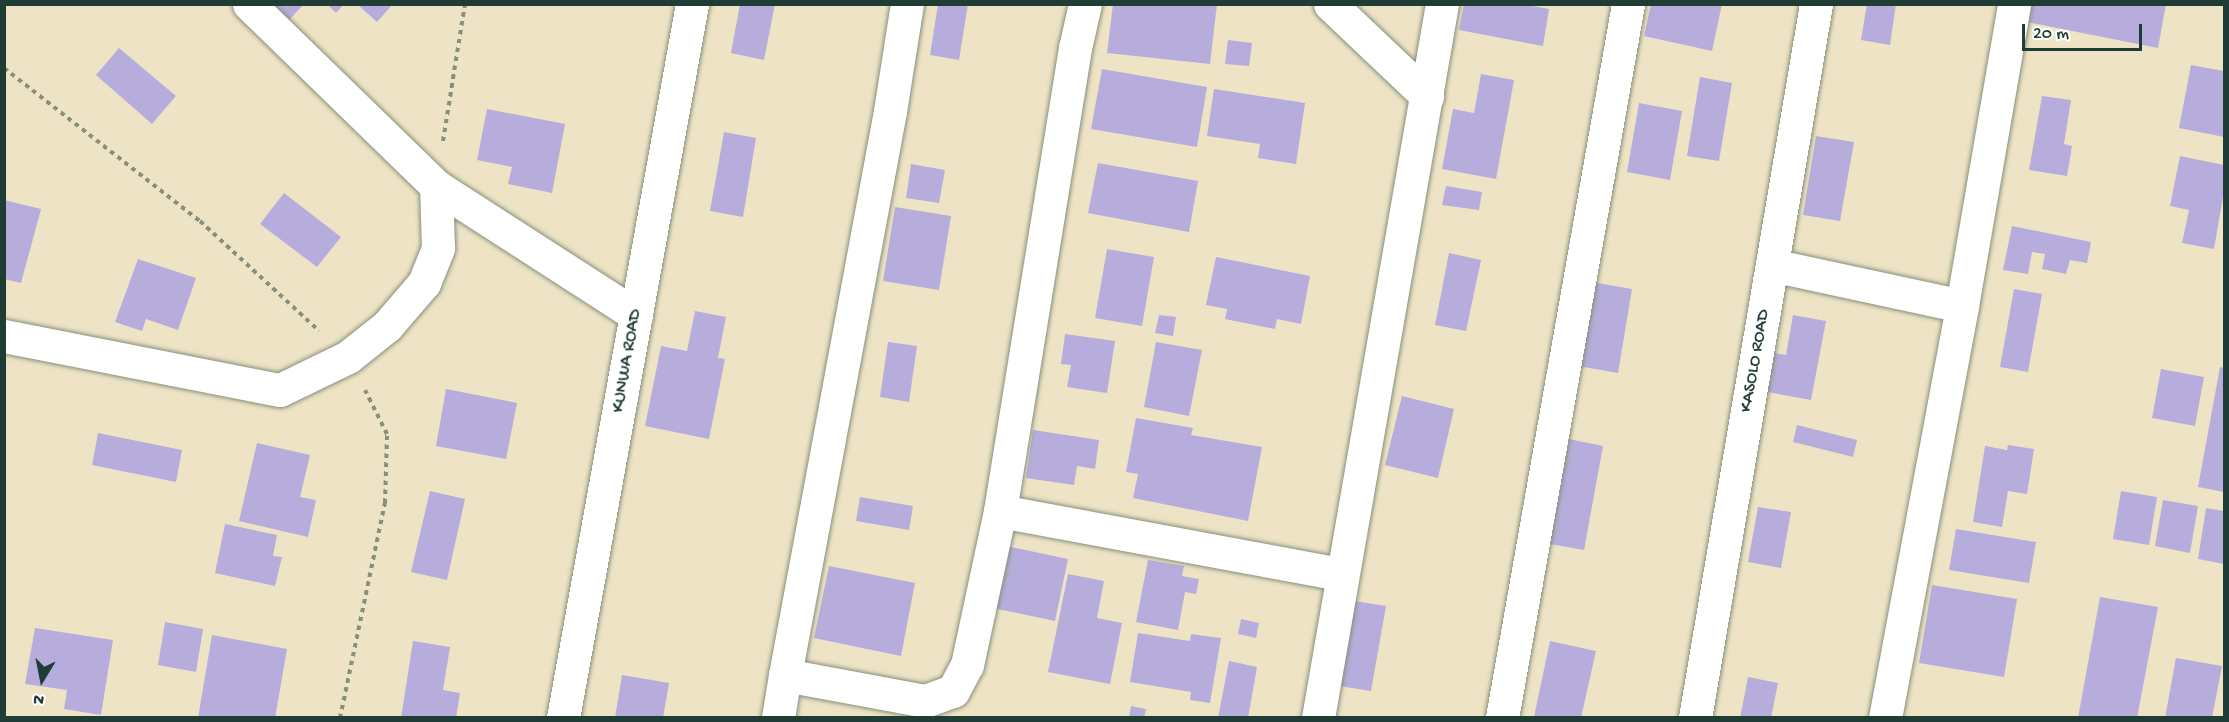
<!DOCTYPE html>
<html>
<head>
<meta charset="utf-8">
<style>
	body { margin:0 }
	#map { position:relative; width:2229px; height:722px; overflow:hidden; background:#eee4c5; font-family:"Gochi Hand",sans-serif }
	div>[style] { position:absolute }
	.building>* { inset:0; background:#b6addc }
	.path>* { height:4px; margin-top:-2px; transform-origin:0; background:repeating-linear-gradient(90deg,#86907c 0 4.5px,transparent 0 9px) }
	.roads { filter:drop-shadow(0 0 2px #86907c) drop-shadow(0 0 2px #86907c) }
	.street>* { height:33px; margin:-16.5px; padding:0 16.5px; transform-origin:16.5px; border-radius:16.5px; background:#fff }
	span { translate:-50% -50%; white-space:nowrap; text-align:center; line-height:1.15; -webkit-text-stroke:5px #fff; paint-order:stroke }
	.street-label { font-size:18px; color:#1f3d34 }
	.frame { position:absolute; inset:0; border:6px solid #1f3d34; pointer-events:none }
	.north { position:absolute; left:12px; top:650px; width:60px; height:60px; -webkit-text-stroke:4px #fff; paint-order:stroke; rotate:190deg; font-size:16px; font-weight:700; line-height:24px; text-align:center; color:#1f3d34 }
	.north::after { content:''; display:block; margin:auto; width:21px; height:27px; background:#1f3d34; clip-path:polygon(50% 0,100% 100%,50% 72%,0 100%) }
	.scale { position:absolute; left:2022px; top:24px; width:120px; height:27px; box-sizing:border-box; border:3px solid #1f3d34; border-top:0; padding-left:8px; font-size:18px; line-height:21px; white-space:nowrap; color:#1f3d34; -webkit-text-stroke:4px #fff; paint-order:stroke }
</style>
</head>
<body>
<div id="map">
	<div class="building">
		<div style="clip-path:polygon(267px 4px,304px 4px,287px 22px)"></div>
		<div style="clip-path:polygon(327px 4px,344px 4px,336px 13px)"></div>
		<div style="clip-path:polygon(357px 4px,393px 4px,377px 22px)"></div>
		<div style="clip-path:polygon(740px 4px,775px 4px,764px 60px,731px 53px)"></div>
		<div style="clip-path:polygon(938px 4px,968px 4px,959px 60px,930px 55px)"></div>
		<div style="clip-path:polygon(1113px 4px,1217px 4px,1210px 64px,1107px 53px)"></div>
		<div style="clip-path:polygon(1464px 4px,1522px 4px,1549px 9px,1543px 46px,1459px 30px)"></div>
		<div style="clip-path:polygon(1651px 4px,1722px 4px,1712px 51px,1644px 36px)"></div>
		<div style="clip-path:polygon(1867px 4px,1896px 4px,1890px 45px,1861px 40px)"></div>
		<div style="clip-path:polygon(2031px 4px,2166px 4px,2158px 48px,2027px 22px)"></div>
		<div style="clip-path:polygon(1228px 40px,1252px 43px,1249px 66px,1225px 64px)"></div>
		<div style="clip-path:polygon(119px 48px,176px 96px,152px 124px,96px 75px)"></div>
		<div style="clip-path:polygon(2191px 65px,2224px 71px,2224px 137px,2179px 128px)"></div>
		<div style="clip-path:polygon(1102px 69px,1207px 87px,1197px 147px,1091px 129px)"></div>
		<div style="clip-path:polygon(1481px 74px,1514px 80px,1496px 179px,1442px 169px,1453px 109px,1474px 113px)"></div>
		<div style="clip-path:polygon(1700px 77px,1732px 83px,1719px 161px,1687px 156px)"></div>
		<div style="clip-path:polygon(1214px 89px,1305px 103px,1296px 164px,1258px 158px,1260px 144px,1207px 136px)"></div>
		<div style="clip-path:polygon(2042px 96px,2071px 100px,2064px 144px,2072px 146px,2067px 176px,2029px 170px)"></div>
		<div style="clip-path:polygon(1639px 103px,1682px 111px,1670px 180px,1627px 172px)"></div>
		<div style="clip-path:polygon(487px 109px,565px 124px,552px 193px,508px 184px,512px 167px,477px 160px)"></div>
		<div style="clip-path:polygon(724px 132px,756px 138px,743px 217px,710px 211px)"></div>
		<div style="clip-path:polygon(1816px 136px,1854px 142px,1840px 221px,1803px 215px)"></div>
		<div style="clip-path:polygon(2180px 156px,2224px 165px,2224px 191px,2214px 249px,2182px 243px,2189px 210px,2170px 206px)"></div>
		<div style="clip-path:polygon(1098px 163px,1198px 181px,1189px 232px,1088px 213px)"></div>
		<div style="clip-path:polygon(911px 164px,945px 170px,939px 203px,906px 198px)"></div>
		<div style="clip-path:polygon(1446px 186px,1482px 192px,1479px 210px,1442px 205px)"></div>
		<div style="clip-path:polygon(284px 193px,341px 237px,317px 267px,260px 224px)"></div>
		<div style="clip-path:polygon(4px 200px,41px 209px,21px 283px,4px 279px)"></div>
		<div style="clip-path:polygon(895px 207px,951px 216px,939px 290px,883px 281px)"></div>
		<div style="clip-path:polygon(2012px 226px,2091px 242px,2087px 263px,2070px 260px,2066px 274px,2042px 269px,2045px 254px,2032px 252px,2028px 274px,2003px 270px)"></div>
		<div style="clip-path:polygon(1107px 249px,1154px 257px,1142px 326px,1095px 318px)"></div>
		<div style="clip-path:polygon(1449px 253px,1481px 260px,1466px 331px,1435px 325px)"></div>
		<div style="clip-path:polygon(1216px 257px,1310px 276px,1301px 324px,1277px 319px,1275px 329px,1225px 319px,1227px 309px,1206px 305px)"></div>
		<div style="clip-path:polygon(138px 259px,196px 278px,178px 330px,146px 319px,142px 331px,115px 322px)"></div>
		<div style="clip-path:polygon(1592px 282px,1632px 289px,1618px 373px,1578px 366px)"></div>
		<div style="clip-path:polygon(2014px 289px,2042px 294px,2028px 372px,2000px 367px)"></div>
		<div style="clip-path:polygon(695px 311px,726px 317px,718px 358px,725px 359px,709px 439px,645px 426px,661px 346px,687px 351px)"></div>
		<div style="clip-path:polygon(1159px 315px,1176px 317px,1173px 336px,1155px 333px)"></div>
		<div style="clip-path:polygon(1793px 315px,1826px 321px,1811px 400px,1757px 390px,1764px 351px,1786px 355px)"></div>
		<div style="clip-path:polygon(1065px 334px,1115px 341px,1107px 393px,1067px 387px,1071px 365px,1061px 364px)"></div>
		<div style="clip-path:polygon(888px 342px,917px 346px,909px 402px,880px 397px)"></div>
		<div style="clip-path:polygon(1156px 342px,1202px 350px,1189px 416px,1144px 407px)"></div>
		<div style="clip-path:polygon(2220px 367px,2224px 368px,2224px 492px,2198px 487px)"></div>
		<div style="clip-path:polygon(2161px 369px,2204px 377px,2195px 426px,2152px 418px)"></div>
		<div style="clip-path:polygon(446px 389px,517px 403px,506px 459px,436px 446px)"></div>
		<div style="clip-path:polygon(1402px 396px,1454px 409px,1438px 478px,1385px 465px)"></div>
		<div style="clip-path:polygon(1136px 418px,1193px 428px,1191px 435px,1262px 447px,1248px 521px,1133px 498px,1138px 474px,1126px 472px)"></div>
		<div style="clip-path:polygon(1797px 425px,1857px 440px,1853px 457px,1793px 442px)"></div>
		<div style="clip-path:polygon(1033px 430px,1099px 440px,1095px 469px,1077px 466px,1074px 485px,1026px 478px)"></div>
		<div style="clip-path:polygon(98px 433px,182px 450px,176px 482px,92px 465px)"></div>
		<div style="clip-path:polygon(1569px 439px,1603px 446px,1584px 550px,1550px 544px)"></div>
		<div style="clip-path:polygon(257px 443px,310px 455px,300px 497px,316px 500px,308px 537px,239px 521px)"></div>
		<div style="clip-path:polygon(2008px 445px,2034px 449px,2027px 494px,2008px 491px,2002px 527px,1973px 522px,1985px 446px,2007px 450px)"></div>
		<div style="clip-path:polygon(430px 491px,465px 499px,447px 580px,411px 572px)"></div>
		<div style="clip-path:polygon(2121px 491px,2157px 497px,2149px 545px,2113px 539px)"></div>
		<div style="clip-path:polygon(860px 497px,913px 506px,909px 530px,856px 521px)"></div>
		<div style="clip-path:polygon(2163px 500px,2198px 506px,2190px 553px,2155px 546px)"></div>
		<div style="clip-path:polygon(1758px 507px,1791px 512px,1781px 568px,1748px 562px)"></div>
		<div style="clip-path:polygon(2206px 508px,2224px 511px,2224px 564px,2198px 559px)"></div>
		<div style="clip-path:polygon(225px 524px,277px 535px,273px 556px,282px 557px,275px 586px,215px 573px)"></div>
		<div style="clip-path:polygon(1956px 529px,2036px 542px,2029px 583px,1949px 570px)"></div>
		<div style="clip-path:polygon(1002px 545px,1068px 559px,1055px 621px,988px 607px)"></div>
		<div style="clip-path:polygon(1148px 560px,1184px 566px,1182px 576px,1199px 579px,1196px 594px,1185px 592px,1178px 630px,1136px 622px)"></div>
		<div style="clip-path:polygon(829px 566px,915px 583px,901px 656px,814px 638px)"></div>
		<div style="clip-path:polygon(1068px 574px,1104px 581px,1097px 618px,1122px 623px,1110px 684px,1048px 672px)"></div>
		<div style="clip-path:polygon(1932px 585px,2017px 599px,2004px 677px,1919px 663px)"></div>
		<div style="clip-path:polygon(2100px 597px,2158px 607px,2137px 718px,2078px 718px)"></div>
		<div style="clip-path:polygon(1348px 600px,1386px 606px,1371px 691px,1333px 685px)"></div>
		<div style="clip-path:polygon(1241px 619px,1259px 623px,1256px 638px,1238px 634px)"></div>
		<div style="clip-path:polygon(165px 622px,203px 629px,196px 672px,158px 665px)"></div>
		<div style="clip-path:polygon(35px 628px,113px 640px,101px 715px,64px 709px,67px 690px,25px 684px)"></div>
		<div style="clip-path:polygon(1138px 633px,1190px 641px,1191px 634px,1221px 638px,1210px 703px,1190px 700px,1191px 692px,1130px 682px)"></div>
		<div style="clip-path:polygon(212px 635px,287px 649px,275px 718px,198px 718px)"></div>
		<div style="clip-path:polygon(413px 641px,450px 647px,443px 690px,460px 693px,456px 718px,401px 718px)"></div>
		<div style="clip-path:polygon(1550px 641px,1596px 651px,1581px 718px,1534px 717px)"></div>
		<div style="clip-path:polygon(2176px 658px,2222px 666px,2212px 718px,2165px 718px)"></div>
		<div style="clip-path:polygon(1229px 661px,1257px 667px,1248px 718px,1218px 718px)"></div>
		<div style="clip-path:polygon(622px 675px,669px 683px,663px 718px,615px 718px)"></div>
		<div style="clip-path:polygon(1748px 677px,1778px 683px,1771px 718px,1740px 718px)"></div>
		<div style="clip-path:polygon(1131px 706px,1146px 709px,1144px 718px,1129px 718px)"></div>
	</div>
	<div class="path">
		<div style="left:4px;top:68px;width:249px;rotate:38deg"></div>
		<div style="left:200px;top:221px;width:162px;rotate:42.7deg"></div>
		<div style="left:443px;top:141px;width:139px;rotate:-80.9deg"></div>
		<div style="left:340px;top:718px;width:220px;rotate:-78.2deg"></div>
		<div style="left:385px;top:503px;width:69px;rotate:-88.3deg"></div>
		<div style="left:387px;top:434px;width:49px;rotate:-116.6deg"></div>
	</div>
	<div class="roads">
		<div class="street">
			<div style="left:249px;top:4px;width:261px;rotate:44.2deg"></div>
			<div style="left:436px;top:186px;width:238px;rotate:32.8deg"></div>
			<div style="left:1085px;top:4px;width:45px;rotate:102.8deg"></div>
			<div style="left:1075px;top:48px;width:469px;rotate:99.2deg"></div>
			<div style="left:1000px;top:511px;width:347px;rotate:10.5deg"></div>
			<div style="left:1330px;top:4px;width:134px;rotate:43.5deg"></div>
			<div style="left:1772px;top:265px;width:194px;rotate:12.2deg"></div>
			<div style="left:4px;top:336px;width:281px;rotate:11.1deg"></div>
			<div style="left:280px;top:390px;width:76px;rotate:-25.9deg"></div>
			<div style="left:348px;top:357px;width:50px;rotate:-38.5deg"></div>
			<div style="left:387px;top:326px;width:57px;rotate:-49.3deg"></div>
			<div style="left:424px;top:283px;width:38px;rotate:-68deg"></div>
			<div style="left:438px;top:248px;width:62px;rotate:-91.8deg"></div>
			<div style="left:785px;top:675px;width:574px;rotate:-79.45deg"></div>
			<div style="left:890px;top:111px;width:108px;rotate:-81deg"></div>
			<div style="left:563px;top:718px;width:726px;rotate:-79.76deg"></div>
			<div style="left:778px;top:718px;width:44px;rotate:-80.8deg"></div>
			<div style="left:785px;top:675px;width:142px;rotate:10.5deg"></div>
			<div style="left:925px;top:701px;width:30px;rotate:-20deg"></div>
			<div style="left:953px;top:691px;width:30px;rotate:-62deg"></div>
			<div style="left:967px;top:665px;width:157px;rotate:-77.9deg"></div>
			<div style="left:1318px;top:718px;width:725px;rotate:-80.15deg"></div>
			<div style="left:1502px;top:718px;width:725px;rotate:-79.99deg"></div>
			<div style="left:1695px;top:718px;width:724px;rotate:-80.38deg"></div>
			<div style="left:1885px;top:718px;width:419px;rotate:-79.4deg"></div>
			<div style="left:1962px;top:306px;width:306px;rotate:-80.2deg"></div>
		</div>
	</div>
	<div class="street-label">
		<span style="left:628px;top:361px;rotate:-80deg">KUNWA ROAD</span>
		<span style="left:1756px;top:361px;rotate:-80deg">KASOLO ROAD</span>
	</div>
	<div class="frame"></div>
	<div class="north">N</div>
	<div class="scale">20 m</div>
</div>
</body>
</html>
